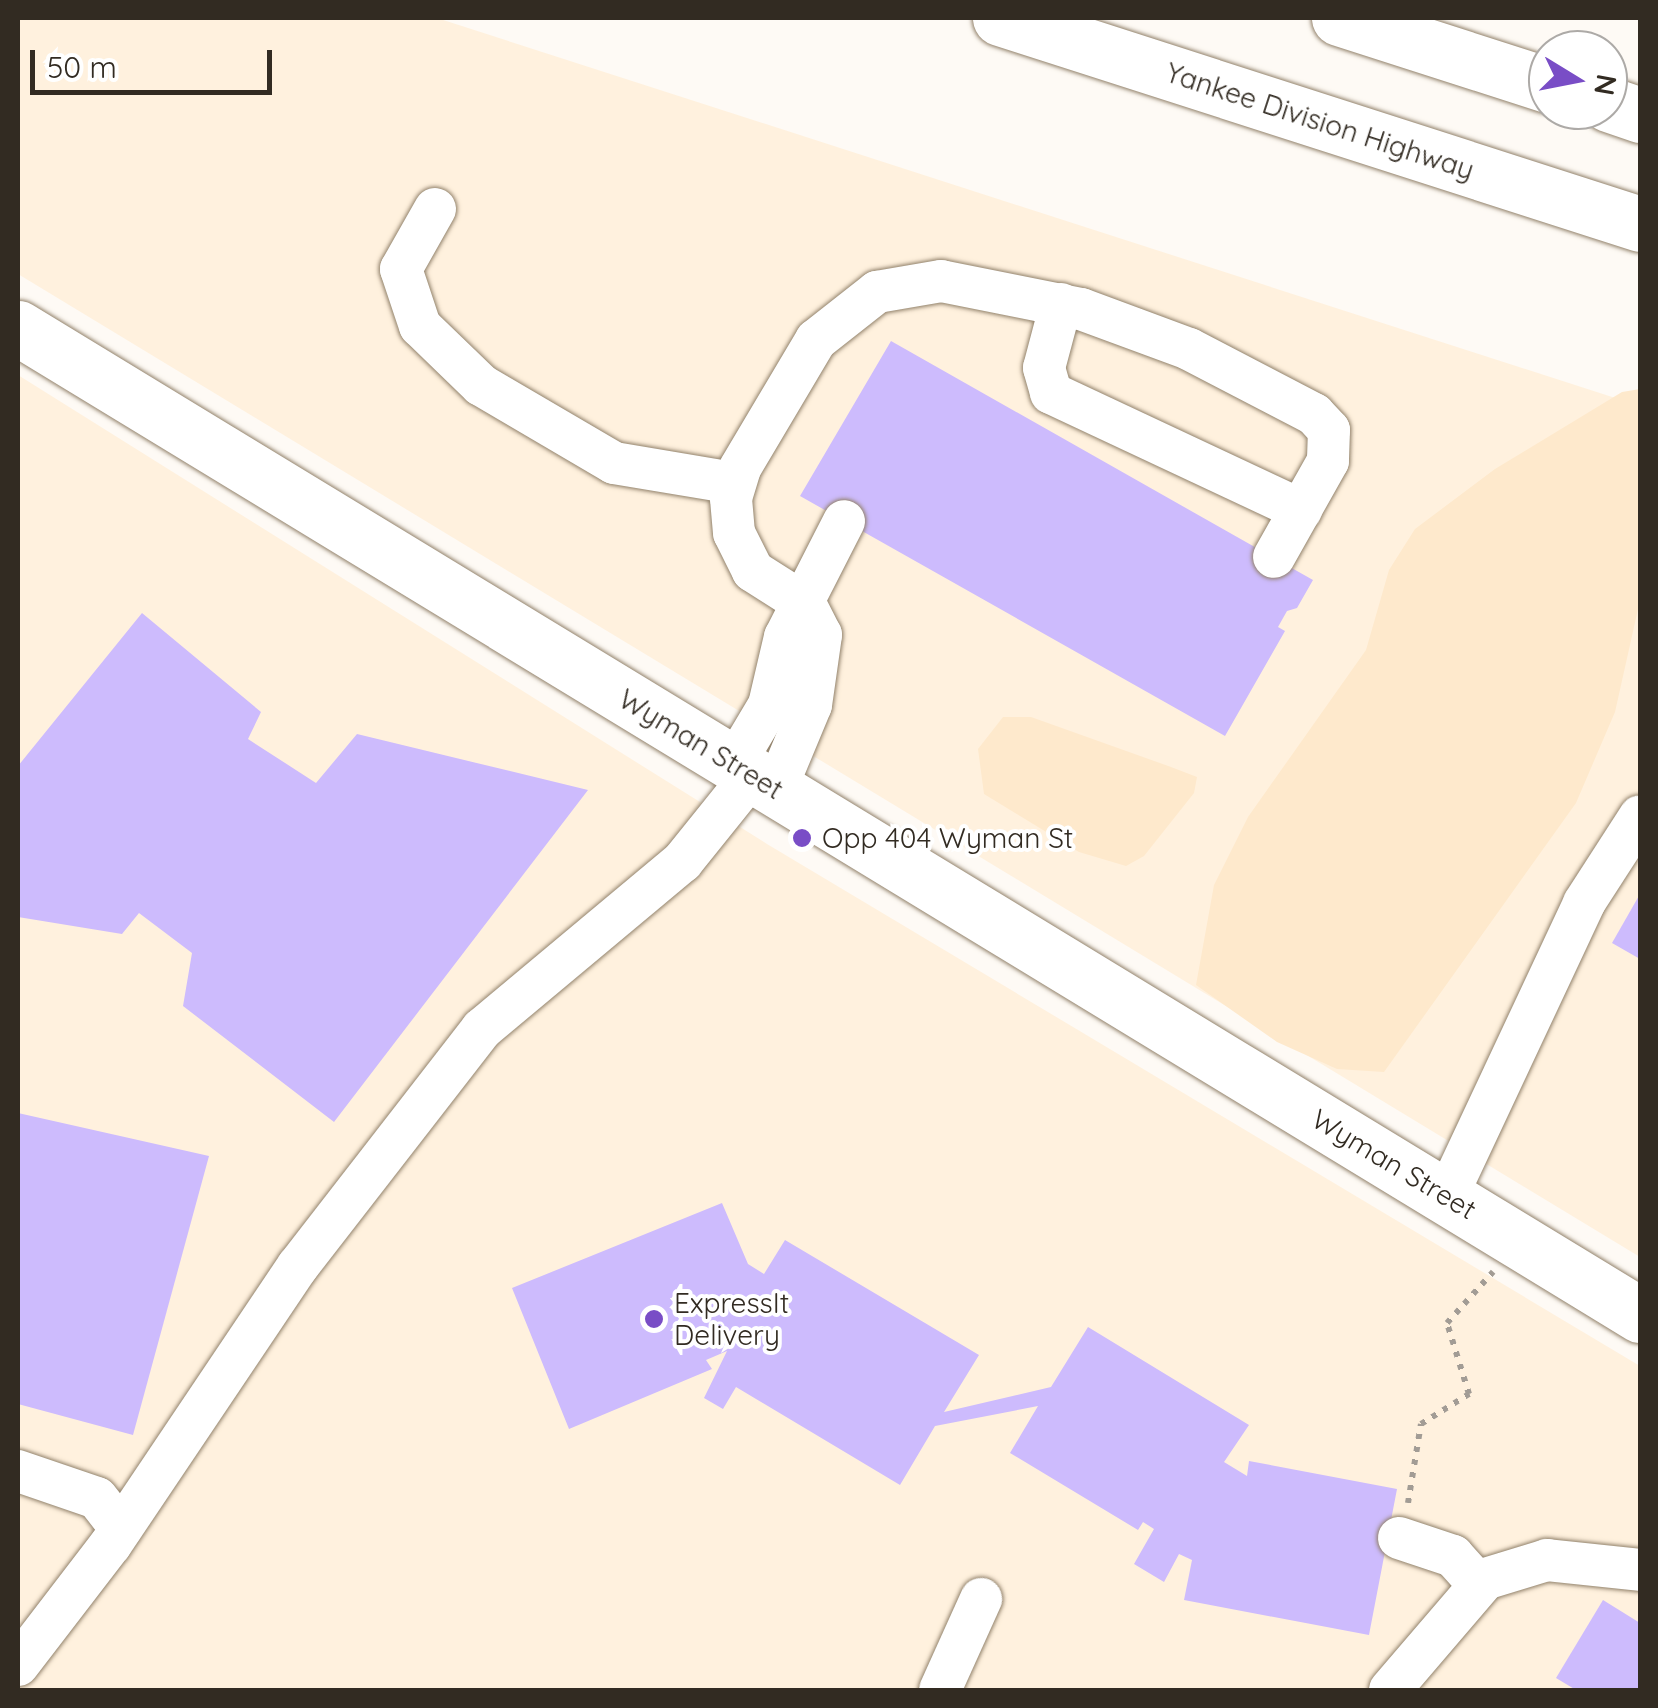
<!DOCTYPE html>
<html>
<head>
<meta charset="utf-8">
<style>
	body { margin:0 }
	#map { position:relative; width:1658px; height:1708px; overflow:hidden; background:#fefaf5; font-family:Quicksand,sans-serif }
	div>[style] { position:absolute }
	.built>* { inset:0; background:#fff1de }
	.green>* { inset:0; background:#fee9cc }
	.building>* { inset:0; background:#cdbbfd }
	.path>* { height:6px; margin-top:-3px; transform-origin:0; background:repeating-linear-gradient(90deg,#a29c95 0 5px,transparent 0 13px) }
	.roads { filter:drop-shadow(0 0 2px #92826b) drop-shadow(0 0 2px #92826b) }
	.minor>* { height:42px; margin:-21px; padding:0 21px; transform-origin:21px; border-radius:21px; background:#fff }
	.major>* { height:55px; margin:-27.5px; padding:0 27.5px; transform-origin:27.5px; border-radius:27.5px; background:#fff }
	.highway>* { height:55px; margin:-27.5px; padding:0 27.5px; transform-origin:27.5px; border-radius:27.5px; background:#fff }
	.dots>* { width:28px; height:28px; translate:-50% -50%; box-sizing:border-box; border:5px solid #fff; border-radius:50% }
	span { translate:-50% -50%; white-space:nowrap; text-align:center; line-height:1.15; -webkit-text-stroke:8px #fff; paint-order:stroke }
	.street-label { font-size:28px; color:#322b22 }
	.poi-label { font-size:28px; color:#322b22 }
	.left { translate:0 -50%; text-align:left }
	.frame { position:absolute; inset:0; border:20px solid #322b22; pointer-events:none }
	.north { position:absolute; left:1528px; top:30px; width:100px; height:100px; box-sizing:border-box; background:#fff; border:2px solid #adaaa7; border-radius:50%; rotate:100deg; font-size:28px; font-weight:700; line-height:40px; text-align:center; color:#322b22 }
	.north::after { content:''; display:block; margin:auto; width:35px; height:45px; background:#794dc6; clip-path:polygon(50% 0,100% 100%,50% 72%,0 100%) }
	.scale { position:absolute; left:30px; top:50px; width:242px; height:45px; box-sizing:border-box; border:5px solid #322b22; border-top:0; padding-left:12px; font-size:30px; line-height:35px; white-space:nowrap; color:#322b22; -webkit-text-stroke:8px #fff; paint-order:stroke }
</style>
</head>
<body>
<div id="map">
	<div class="built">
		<div style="clip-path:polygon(18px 18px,437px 18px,1640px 406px,1640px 1257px,18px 274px)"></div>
		<div style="clip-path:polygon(18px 375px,767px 844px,1640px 1366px,1640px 1690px,18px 1690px)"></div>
	</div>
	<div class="green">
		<div style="clip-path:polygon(1640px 389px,1640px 600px,1615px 712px,1576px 803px,1384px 1072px,1337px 1069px,1277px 1042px,1196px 985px,1214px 885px,1248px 817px,1366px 650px,1389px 570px,1415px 529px,1495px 469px,1622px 392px)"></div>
		<div style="clip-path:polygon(1003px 717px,1031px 717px,1171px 767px,1197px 777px,1194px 793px,1144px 856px,1126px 866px,1079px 852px,984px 794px,978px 749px)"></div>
	</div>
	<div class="building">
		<div style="clip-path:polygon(891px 341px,1313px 580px,1297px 608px,1287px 611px,1278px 627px,1285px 631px,1225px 736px,800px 496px)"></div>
		<div style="clip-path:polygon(142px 613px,261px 712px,248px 739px,316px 783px,357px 734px,588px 790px,334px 1122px,183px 1006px,192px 953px,139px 913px,122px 934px,18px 917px,18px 766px)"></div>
		<div style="clip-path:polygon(1640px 894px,1640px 959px,1612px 943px)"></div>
		<div style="clip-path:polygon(18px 1113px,209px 1156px,133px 1435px,18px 1404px)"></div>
		<div style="clip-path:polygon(722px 1203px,748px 1264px,764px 1274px,785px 1240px,979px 1355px,944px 1412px,1051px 1387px,1088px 1327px,1249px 1425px,1224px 1462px,1247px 1476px,1249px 1461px,1397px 1489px,1369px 1635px,1184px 1600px,1192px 1560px,1179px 1554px,1164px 1582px,1134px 1564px,1154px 1529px,1143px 1522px,1138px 1530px,1010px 1453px,1038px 1406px,935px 1426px,900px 1485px,736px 1387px,723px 1409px,704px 1398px,727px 1351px,706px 1360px,712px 1369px,569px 1429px,512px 1288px)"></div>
		<div style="clip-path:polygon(1603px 1600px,1640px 1623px,1640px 1690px,1576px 1690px,1556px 1678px)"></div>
	</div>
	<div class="path">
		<div style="left:1408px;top:1503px;width:80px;rotate:-80.7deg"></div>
		<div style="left:1421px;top:1424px;width:57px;rotate:-32deg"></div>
		<div style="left:1469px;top:1394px;width:74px;rotate:-107.2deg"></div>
		<div style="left:1447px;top:1323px;width:69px;rotate:-48deg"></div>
	</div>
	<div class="roads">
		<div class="minor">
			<div style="left:435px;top:209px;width:69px;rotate:119.5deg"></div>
			<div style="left:401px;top:269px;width:60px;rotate:71.6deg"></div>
			<div style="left:420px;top:326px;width:85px;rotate:44deg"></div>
			<div style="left:481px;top:385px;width:154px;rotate:30.4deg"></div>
			<div style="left:614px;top:463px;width:122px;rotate:9.5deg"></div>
			<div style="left:1061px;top:304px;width:66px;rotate:104.9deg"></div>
			<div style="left:1044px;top:368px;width:26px;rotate:74deg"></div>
			<div style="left:1051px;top:393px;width:276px;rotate:25.1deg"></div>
			<div style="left:734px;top:764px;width:69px;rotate:-59.3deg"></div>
			<div style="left:769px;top:705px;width:70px;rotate:-76.8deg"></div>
			<div style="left:785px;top:637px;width:130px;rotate:-63deg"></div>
			<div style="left:776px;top:789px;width:91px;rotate:-67.4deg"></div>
			<div style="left:811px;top:705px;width:71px;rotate:-81.9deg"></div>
			<div style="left:821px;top:635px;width:35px;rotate:-117deg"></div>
			<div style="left:805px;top:604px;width:62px;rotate:-147.6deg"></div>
			<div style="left:753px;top:571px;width:42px;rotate:-116.6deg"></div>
			<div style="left:734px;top:533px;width:35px;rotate:-95deg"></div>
			<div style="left:731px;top:498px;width:31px;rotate:-73deg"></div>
			<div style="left:740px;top:468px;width:149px;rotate:-59.3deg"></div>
			<div style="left:816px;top:340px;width:78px;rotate:-38.2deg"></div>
			<div style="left:877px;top:292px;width:65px;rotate:-9.8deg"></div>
			<div style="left:941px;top:281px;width:143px;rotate:11.3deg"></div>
			<div style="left:1081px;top:309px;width:115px;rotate:20.3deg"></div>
			<div style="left:1189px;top:349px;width:141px;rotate:27.5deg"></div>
			<div style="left:1314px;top:414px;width:22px;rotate:47deg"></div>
			<div style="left:1329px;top:430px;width:31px;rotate:92deg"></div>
			<div style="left:1328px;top:461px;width:110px;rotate:119.4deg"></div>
			<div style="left:1447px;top:1196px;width:323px;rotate:-64.9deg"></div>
			<div style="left:1584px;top:903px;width:103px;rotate:-57.2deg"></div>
			<div style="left:18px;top:1471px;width:83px;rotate:18.9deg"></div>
			<div style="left:97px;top:1498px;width:39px;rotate:52deg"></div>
			<div style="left:1399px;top:1538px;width:57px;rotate:18.4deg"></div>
			<div style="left:1453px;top:1556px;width:38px;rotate:48deg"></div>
			<div style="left:18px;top:1665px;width:153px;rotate:-52.5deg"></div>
			<div style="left:111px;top:1544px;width:335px;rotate:-56.1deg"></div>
			<div style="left:298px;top:1266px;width:300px;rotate:-52.2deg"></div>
			<div style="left:482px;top:1029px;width:261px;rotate:-39.9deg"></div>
			<div style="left:682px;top:862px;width:112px;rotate:-51.2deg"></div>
			<div style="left:940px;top:1690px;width:100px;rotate:-65.7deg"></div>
			<div style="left:1390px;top:1690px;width:146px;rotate:-49.4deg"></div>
			<div style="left:1485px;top:1579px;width:65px;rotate:-17deg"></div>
			<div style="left:1547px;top:1560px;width:94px;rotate:6.1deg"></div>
		</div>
		<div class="major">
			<div style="left:18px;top:328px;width:1899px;rotate:31.32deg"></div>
		</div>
		<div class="highway">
			<div style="left:1000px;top:18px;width:672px;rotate:17.84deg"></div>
			<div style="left:1339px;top:18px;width:219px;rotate:17.8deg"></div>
			<div style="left:1608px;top:104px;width:34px;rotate:19deg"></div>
		</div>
	</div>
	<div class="dots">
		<div style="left:802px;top:838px;background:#794dc6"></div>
		<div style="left:654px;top:1319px;background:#794dc6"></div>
	</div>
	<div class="street-label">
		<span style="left:1320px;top:121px;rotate:18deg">Yankee Division Highway</span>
		<span style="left:701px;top:744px;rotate:31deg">Wyman Street</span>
		<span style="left:1394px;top:1164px;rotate:31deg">Wyman Street</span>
	</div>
	<div class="poi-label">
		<span class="left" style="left:822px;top:838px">Opp 404 Wyman St</span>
		<span class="left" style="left:674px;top:1319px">ExpressIt<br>Delivery</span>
	</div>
	<div class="frame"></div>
	<div class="north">N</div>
	<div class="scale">50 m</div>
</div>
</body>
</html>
